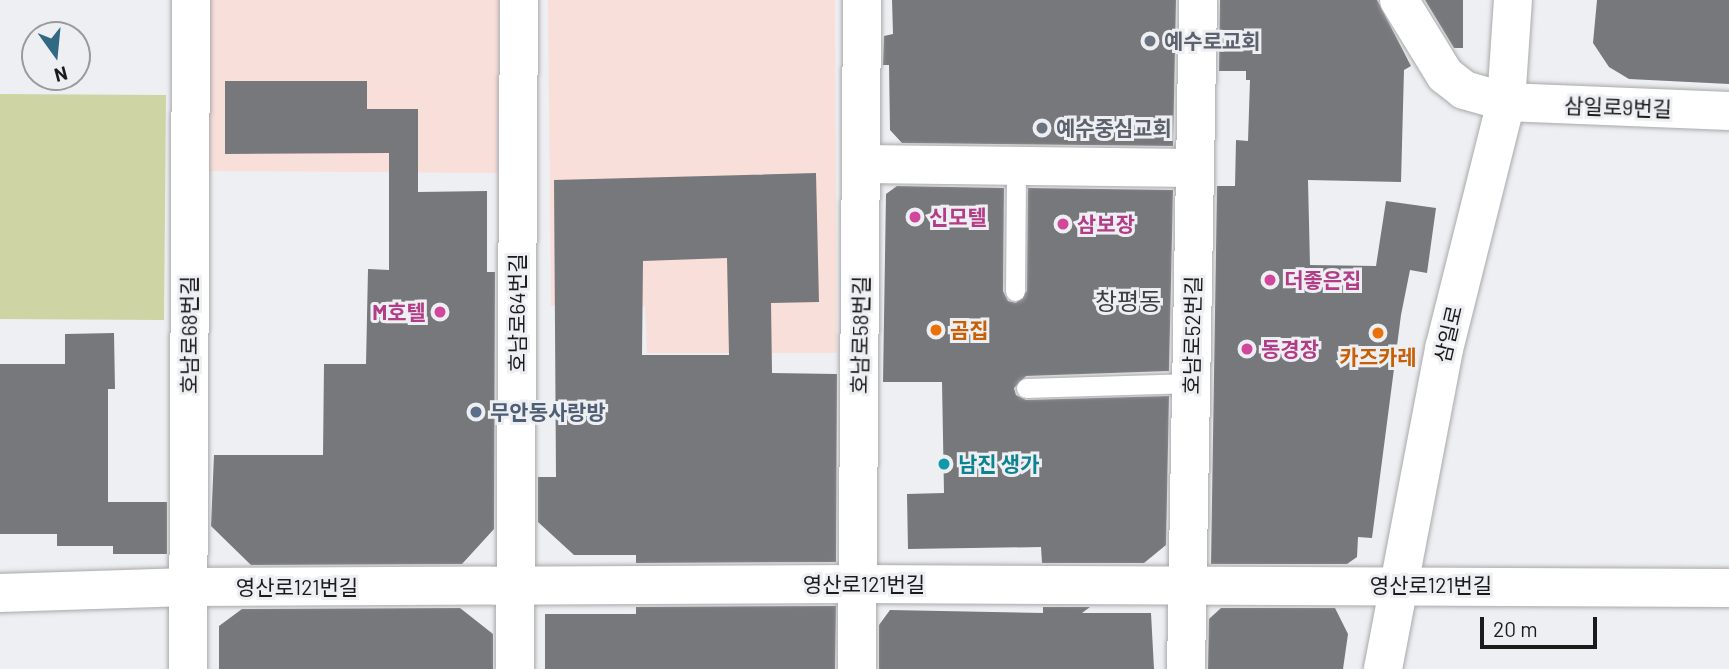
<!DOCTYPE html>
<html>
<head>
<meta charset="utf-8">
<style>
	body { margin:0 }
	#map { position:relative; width:1729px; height:669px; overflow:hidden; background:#eeeff2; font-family:Barlow,"Noto Sans KR",sans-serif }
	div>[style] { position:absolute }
	.commercial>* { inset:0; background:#f9dfd9 }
	.green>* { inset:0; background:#cfd4a4 }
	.building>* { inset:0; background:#77787b }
	.roads { filter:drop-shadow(0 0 2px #a9a9ac) drop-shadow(0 0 2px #a9a9ac) }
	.lane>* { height:19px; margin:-9.5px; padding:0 9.5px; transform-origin:9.5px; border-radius:9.5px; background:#fff }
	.street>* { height:38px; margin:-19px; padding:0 19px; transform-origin:19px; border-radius:19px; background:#fff }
	.secondary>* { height:38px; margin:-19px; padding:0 19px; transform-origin:19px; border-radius:19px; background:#fff }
	.dots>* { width:19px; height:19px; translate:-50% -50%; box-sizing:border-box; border:4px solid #eeeff2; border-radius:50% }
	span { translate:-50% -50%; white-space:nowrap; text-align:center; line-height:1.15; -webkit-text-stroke:6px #eeeff2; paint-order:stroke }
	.worship-label { font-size:21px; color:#5b616d; font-weight:700 }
	.left { translate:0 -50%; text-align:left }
	.street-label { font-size:21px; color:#1b1b1c }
	.hotel-label { font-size:21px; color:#b23c85; font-weight:700 }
	.right { translate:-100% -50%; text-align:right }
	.food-label { font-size:21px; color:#c56008; font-weight:700 }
	.service-label { font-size:21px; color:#4e5e75; font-weight:700 }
	.culture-label { font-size:21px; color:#0d838f; font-weight:700 }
	.quarter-label { font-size:24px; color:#3e3e41 }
	.north { position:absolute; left:21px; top:21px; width:70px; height:70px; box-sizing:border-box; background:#eeeff2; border:2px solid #9a9a9c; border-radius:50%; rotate:165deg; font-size:19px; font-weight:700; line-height:28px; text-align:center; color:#1b1b1c }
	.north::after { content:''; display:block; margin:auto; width:24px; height:32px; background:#316983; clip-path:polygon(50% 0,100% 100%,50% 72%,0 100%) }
	.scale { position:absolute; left:1480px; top:617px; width:117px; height:32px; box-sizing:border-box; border:4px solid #1b1b1c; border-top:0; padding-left:9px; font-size:21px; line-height:24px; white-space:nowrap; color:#1b1b1c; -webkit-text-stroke:5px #eeeff2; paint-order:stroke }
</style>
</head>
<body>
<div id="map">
	<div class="commercial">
		<div style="clip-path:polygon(210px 0,499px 0,498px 173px,208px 171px)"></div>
		<div style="clip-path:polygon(548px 0,835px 0,837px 353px,647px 353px,645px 306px,551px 306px)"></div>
	</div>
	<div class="green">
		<div style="clip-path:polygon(0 94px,166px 95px,164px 320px,0 319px)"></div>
	</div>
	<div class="building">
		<div style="clip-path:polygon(892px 0,1176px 0,1173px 146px,902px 143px,890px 130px,889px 65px,883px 65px,884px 36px,893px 34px)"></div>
		<div style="clip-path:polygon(1220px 0,1377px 0,1411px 66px,1404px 70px,1401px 182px,1308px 180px,1310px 265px,1376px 266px,1386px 201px,1436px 208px,1427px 273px,1410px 270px,1401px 315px,1372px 538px,1358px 537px,1357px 557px,1347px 564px,1211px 564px,1217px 186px,1235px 186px,1236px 140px,1248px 141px,1250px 80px,1246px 80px,1246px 71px,1219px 71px)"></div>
		<div style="clip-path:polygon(1425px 0,1463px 0,1463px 48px,1454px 48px)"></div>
		<div style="clip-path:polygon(1597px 0,1729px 0,1729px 84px,1629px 79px,1609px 67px,1593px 43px)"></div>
		<div style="clip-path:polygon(225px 81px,367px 81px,367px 109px,418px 109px,418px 192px,487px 191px,487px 272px,495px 272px,494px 529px,462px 564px,251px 565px,211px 526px,214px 455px,323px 455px,324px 364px,366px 364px,368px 269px,389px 270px,389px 153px,225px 154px)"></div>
		<div style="clip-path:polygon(evenodd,816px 173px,819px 302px,771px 303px,772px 373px,837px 374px,836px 562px,636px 563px,636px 555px,574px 555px,538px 522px,538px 477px,556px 477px,554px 180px,816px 173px,727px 258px,729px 355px,642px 355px,643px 261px,727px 258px)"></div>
		<div style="clip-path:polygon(897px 186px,1004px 188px,1003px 291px,1008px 301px,1016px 303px,1027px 291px,1028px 188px,1173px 190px,1169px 371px,1026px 376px,1014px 388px,1016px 395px,1026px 400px,1169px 396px,1166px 545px,1144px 563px,1042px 563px,1041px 547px,908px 549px,907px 494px,944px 493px,942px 382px,883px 382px,886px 194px)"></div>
		<div style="clip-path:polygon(114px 333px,115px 389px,108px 389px,108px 502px,167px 502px,167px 554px,113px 554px,113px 546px,57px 546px,57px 534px,0 534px,0 364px,65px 364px,65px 334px)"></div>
		<div style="clip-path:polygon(836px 606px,835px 669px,545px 669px,545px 614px,636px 614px,636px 607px)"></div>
		<div style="clip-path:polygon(1043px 607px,1090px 607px,1082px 613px,1151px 613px,1154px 669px,879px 669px,879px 625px,890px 610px,1043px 613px)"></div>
		<div style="clip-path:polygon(460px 608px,493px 634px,493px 669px,219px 669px,219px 626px,242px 609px)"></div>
		<div style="clip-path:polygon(1221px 608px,1335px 608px,1348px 634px,1343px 669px,1208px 669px,1209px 619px)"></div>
	</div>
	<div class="roads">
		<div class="lane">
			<div style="left:1015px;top:291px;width:125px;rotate:-89.5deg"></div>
			<div style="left:1026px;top:388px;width:166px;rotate:-1.7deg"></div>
		</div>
		<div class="street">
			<div style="left:1399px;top:0;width:88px;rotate:58.5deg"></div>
			<div style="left:1445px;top:75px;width:24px;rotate:38deg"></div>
			<div style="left:1464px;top:90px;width:44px;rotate:15.9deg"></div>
			<div style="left:1506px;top:102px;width:223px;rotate:2.3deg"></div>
			<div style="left:862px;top:164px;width:333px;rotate:0.7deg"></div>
			<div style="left:0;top:593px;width:188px;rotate:-1.8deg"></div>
			<div style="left:188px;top:587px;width:669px;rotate:-0.26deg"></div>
			<div style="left:857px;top:584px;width:872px;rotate:0.26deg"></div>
			<div style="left:188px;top:669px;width:669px;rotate:-89.74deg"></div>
			<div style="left:515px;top:669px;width:669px;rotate:-89.66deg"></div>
			<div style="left:857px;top:669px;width:669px;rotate:-89.57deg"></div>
			<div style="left:1186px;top:669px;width:669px;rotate:-88.97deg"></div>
		</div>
		<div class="secondary">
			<div style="left:1383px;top:669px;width:326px;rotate:-79.2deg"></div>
			<div style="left:1444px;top:349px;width:255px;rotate:-75.9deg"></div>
			<div style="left:1506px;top:102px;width:102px;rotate:-86.1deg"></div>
		</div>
	</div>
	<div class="dots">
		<div style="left:1150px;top:41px;background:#6b7280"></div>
		<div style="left:1042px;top:128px;background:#6b7280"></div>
		<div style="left:915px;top:217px;background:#d1479c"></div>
		<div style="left:1063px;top:224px;background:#d1479c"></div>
		<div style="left:1270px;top:280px;background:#d1479c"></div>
		<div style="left:440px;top:312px;background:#d1479c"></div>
		<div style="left:936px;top:330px;background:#e8710a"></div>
		<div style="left:1378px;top:333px;background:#e8710a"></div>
		<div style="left:1247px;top:349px;background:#d1479c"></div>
		<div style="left:476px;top:412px;background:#5c6f8a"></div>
		<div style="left:944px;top:464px;background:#0f9aa8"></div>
	</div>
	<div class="worship-label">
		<span class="left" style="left:1164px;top:41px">예수로교회</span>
		<span class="left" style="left:1056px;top:128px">예수중심교회</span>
	</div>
	<div class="street-label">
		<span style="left:1618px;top:107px;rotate:2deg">삼일로9번길</span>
		<span style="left:517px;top:313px;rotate:-90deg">호남로64번길</span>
		<span style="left:1448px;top:334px;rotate:-77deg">삼일로</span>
		<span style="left:189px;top:335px;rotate:-90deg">호남로68번길</span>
		<span style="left:860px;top:335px;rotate:-89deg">호남로58번길</span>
		<span style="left:1192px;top:335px;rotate:-89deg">호남로52번길</span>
		<span style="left:864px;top:584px">영산로121번길</span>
		<span style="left:1431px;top:585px">영산로121번길</span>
		<span style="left:297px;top:587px">영산로121번길</span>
	</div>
	<div class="hotel-label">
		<span class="left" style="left:929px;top:217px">신모텔</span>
		<span class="left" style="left:1077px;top:224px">삼보장</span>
		<span class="left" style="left:1284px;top:280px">더좋은집</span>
		<span class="right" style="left:426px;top:312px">M호텔</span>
		<span class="left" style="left:1261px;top:349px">동경장</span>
	</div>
	<div class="food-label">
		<span class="left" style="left:950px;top:330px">곰집</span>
		<span style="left:1378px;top:357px">카즈카레</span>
	</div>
	<div class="service-label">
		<span class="left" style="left:490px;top:412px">무안동사랑방</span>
	</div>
	<div class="culture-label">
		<span class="left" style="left:958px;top:464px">남진 생가</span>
	</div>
	<div class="quarter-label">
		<span style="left:1128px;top:301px">창평동</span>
	</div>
	<div class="north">N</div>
	<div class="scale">20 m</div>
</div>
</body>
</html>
